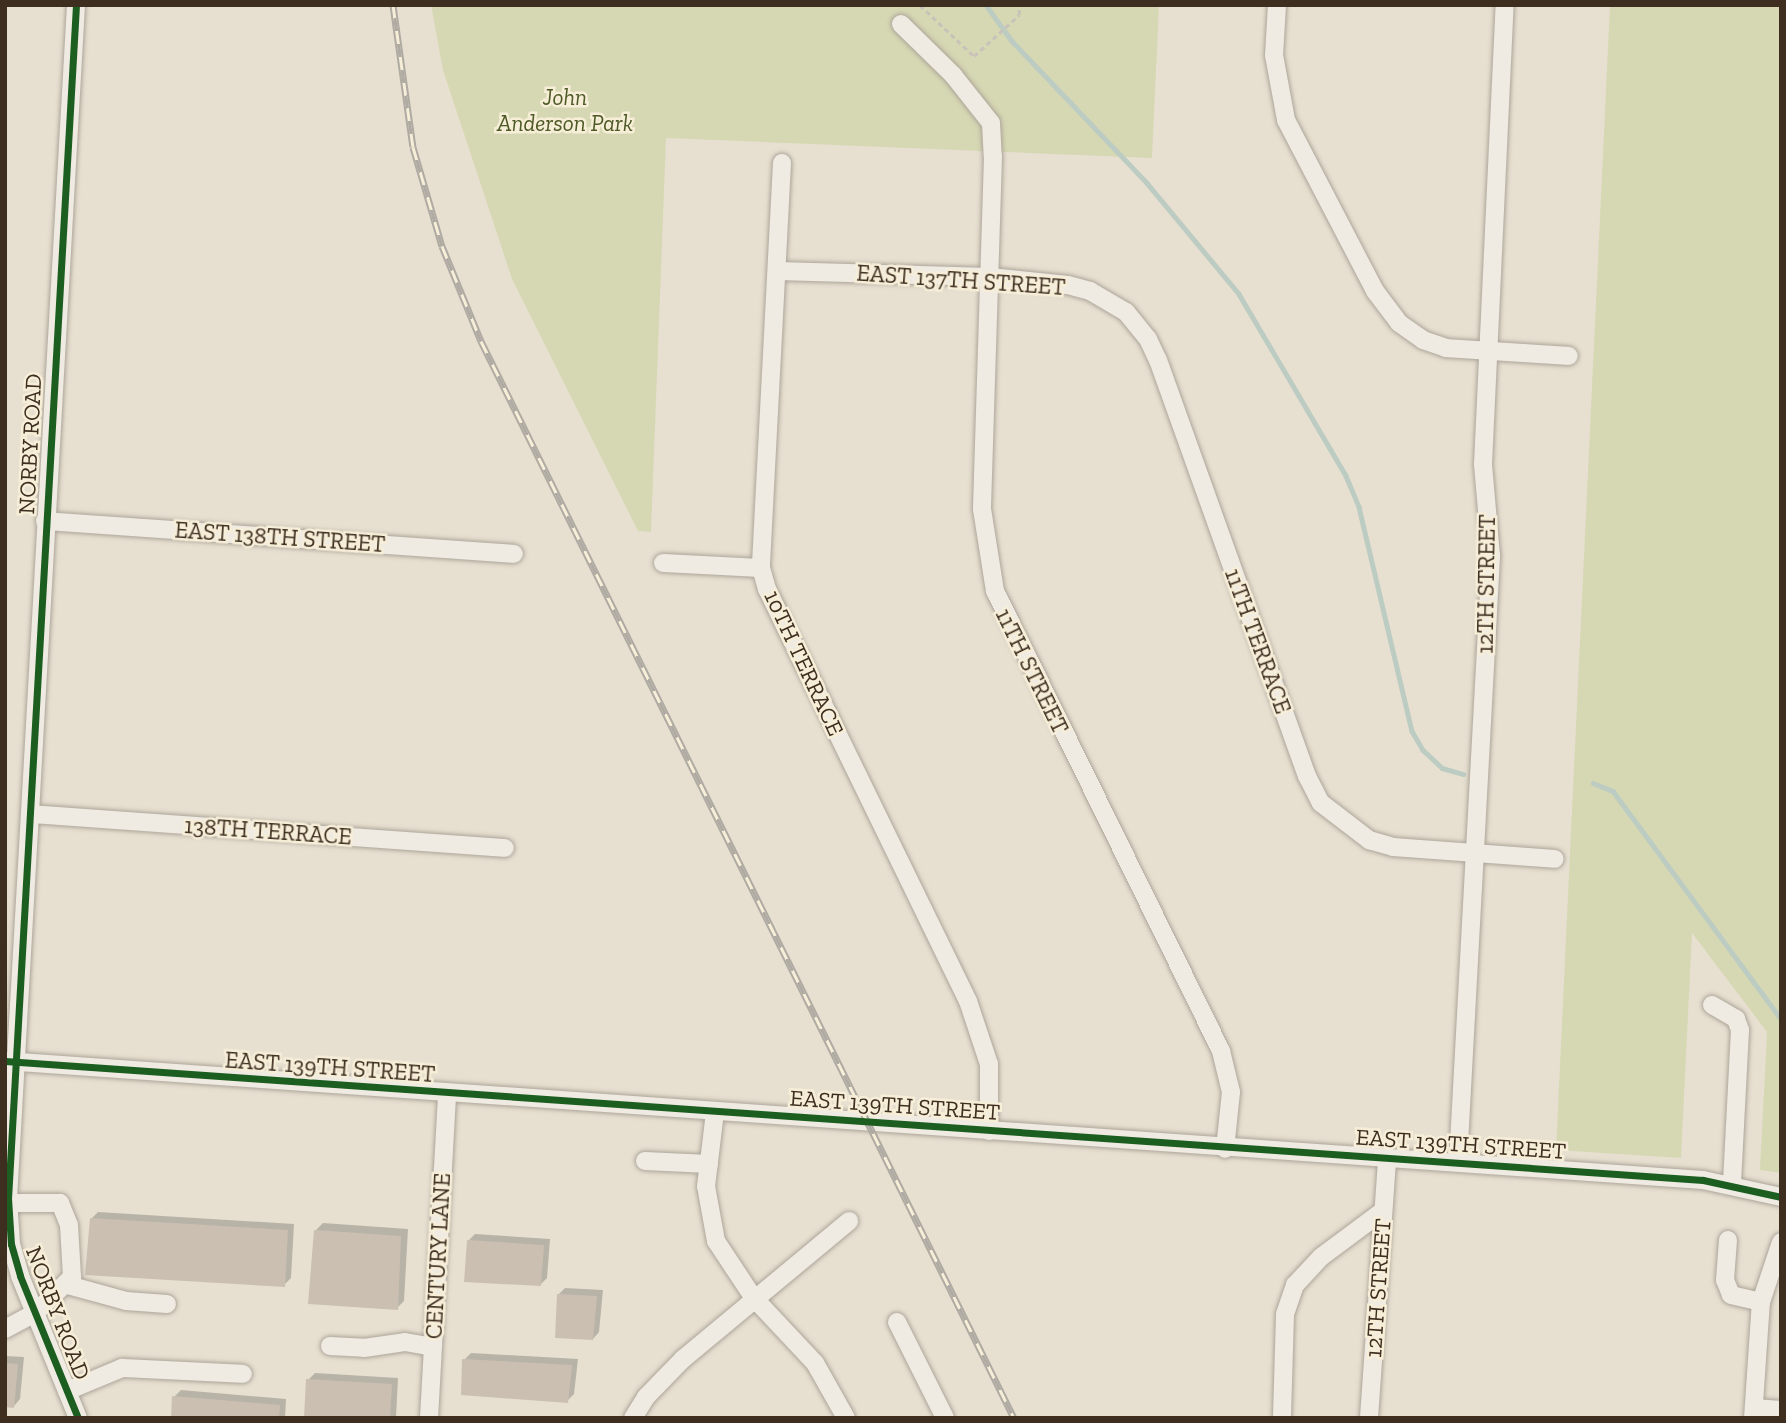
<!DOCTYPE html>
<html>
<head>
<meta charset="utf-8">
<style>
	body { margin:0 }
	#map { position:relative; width:1786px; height:1423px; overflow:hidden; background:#e7e0d1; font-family:"Zilla Slab",serif }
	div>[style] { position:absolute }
	.green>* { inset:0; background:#d6d7b3 }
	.shadow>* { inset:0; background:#0003 }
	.stream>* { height:4.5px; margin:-2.25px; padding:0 2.25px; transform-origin:2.25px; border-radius:2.25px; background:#bcccc2 }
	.building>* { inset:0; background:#cbbfb2 }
	.path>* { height:2.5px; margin-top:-1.25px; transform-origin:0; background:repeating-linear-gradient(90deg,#c8c2b9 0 5px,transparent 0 8.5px) }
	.roads { filter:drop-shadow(0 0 2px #ada599) drop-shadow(0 0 2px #ada599) }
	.minor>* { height:18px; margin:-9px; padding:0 9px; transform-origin:9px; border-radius:9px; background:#efebe3 }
	.rail>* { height:7px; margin-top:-3.5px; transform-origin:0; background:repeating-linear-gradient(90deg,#f7eed8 0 13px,#afaaa2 0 26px); box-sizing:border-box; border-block:2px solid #afaaa2 }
	.cycleway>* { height:7px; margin:-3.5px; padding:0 3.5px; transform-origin:3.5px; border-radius:3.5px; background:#1b5e20 }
	span { translate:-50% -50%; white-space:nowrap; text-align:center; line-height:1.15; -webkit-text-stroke:5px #f7eed8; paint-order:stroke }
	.park-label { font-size:23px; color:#4d5a26; font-style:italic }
	.street-label { font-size:23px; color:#3d2e20 }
	.frame { position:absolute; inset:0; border:7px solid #3d2e20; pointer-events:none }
</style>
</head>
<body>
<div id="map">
	<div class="green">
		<div style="clip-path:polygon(431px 5px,1159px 5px,1152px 158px,666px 138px,651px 532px,638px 531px,512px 279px,443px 70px)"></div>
		<div style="clip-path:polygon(1610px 5px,1781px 5px,1781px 1173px,1760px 1170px,1767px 1032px,1692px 933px,1681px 1158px,1556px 1150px)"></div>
	</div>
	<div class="shadow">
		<div style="clip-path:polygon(98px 1212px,294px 1224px,291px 1278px,284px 1285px,91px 1219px)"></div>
		<div style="clip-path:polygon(323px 1223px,408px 1229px,404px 1301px,397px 1308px,316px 1230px)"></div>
		<div style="clip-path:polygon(475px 1234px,550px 1239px,547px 1278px,540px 1285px,468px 1241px)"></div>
		<div style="clip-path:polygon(565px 1288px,603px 1290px,599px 1332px,593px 1339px,558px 1295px)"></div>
		<div style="clip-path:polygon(471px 1353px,578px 1359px,574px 1394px,567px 1401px,464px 1360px)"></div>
		<div style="clip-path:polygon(5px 1356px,24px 1357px,20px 1399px,14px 1406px,5px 1405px)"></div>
		<div style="clip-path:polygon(315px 1373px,398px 1378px,396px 1418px,305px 1418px,308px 1380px)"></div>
		<div style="clip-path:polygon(181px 1390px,286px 1399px,285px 1418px,173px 1418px,174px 1397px)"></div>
	</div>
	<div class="stream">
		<div style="left:986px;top:5px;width:44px;rotate:54.2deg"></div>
		<div style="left:1012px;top:41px;width:196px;rotate:46.4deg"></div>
		<div style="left:1147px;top:183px;width:144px;rotate:50.3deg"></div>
		<div style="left:1239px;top:294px;width:211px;rotate:59.5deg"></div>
		<div style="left:1346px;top:476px;width:34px;rotate:67deg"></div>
		<div style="left:1359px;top:507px;width:230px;rotate:76.7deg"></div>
		<div style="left:1412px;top:731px;width:22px;rotate:60deg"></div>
		<div style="left:1423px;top:750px;width:26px;rotate:43deg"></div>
		<div style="left:1442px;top:768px;width:22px;rotate:16deg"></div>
		<div style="left:1593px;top:783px;width:22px;rotate:22deg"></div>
		<div style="left:1613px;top:791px;width:283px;rotate:53.6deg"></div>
	</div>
	<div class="building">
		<div style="clip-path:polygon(90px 1218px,288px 1230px,285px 1287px,85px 1275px)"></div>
		<div style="clip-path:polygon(314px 1230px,401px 1236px,398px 1310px,308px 1304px)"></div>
		<div style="clip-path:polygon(467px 1240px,544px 1245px,541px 1286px,464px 1282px)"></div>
		<div style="clip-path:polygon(557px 1294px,597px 1296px,593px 1340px,555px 1338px)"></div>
		<div style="clip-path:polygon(462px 1359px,572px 1365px,568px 1403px,461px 1395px)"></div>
		<div style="clip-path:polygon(5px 1363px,18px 1364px,14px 1408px,5px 1407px)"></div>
		<div style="clip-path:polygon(306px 1379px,392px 1384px,390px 1418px,304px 1418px)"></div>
		<div style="clip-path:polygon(172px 1396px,280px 1405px,279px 1418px,171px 1418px)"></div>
	</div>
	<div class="path">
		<div style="left:920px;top:5px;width:74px;rotate:43.4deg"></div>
		<div style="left:974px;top:56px;width:61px;rotate:-42.3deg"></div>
		<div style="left:1019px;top:15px;width:10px;rotate:-90deg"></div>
	</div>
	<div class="roads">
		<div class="minor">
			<div style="left:76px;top:5px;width:1195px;rotate:93.26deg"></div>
			<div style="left:8px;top:1198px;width:46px;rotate:86.3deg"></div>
			<div style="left:11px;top:1244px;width:33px;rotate:74deg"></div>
			<div style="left:20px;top:1276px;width:153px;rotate:67.8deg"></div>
			<div style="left:1277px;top:5px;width:50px;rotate:93.4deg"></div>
			<div style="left:1274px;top:55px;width:66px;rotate:79.5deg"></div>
			<div style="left:1286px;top:120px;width:193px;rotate:62.5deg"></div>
			<div style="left:1375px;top:291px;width:40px;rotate:53deg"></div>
			<div style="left:1399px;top:323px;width:29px;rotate:35deg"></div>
			<div style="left:1423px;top:340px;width:24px;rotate:19deg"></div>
			<div style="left:1446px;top:348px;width:123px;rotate:3.7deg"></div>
			<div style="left:901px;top:24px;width:73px;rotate:44.4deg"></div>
			<div style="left:953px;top:75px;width:61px;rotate:51.6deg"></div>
			<div style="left:991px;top:123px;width:34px;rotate:87deg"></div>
			<div style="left:993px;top:157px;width:352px;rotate:91.8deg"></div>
			<div style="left:982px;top:509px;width:83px;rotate:81deg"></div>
			<div style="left:995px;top:591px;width:513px;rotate:63.83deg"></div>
			<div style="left:1221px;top:1051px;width:42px;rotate:76.3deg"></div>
			<div style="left:1231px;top:1092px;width:57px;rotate:96deg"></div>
			<div style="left:782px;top:163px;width:406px;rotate:93deg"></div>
			<div style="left:761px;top:568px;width:22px;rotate:74deg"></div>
			<div style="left:767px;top:589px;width:458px;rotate:64deg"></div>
			<div style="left:968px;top:1001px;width:66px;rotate:71.6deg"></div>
			<div style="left:989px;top:1064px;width:67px;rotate:90deg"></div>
			<div style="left:777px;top:271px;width:213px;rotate:1.6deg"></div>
			<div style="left:990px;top:277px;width:78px;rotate:5.9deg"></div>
			<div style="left:1068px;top:285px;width:23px;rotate:15deg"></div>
			<div style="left:1090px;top:291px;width:42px;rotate:30.3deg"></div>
			<div style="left:1126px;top:312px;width:35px;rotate:51deg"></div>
			<div style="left:1148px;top:339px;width:23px;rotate:65deg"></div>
			<div style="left:1158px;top:360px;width:442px;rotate:70.3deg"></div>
			<div style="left:1307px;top:776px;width:30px;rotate:63deg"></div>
			<div style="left:1321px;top:803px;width:61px;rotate:37.6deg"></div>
			<div style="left:1369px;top:840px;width:25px;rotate:16deg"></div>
			<div style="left:1393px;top:847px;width:162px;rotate:4.2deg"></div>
			<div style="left:45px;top:521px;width:470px;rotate:4deg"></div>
			<div style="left:663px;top:563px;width:98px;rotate:2.9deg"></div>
			<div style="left:31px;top:814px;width:475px;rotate:4.1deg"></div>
			<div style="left:1712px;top:1005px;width:28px;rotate:30deg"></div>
			<div style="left:1736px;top:1019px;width:12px;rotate:70deg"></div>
			<div style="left:1740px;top:1030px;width:155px;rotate:93deg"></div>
			<div style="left:5px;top:1061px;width:1702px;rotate:4.01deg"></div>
			<div style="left:1703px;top:1180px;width:80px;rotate:12.3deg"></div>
			<div style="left:715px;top:1112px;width:75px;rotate:96.9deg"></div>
			<div style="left:706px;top:1186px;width:56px;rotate:79.7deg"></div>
			<div style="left:716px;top:1241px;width:67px;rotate:56.5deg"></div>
			<div style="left:753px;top:1297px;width:91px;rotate:46.8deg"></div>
			<div style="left:815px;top:1363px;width:63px;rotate:60.6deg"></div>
			<div style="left:645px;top:1161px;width:64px;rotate:2.7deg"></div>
			<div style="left:1458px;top:1162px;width:607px;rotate:-86.88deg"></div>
			<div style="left:1491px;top:556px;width:92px;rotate:-95deg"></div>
			<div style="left:1483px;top:464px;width:460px;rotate:-87.3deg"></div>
			<div style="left:1728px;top:1240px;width:40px;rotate:94.3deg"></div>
			<div style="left:1725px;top:1280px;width:16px;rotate:68deg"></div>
			<div style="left:1731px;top:1295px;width:31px;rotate:13deg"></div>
			<div style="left:68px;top:1285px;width:60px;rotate:15.4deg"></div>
			<div style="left:126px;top:1301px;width:41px;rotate:4.2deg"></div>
			<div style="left:897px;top:1322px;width:107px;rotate:63.4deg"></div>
			<div style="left:5px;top:1329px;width:34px;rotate:-28deg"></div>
			<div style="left:35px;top:1313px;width:52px;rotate:-44.2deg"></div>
			<div style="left:72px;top:1277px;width:52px;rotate:-93.3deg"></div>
			<div style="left:69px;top:1225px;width:24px;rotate:-112deg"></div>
			<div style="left:60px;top:1203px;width:51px;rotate:180deg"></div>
			<div style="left:330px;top:1346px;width:34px;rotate:3deg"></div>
			<div style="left:364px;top:1348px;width:41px;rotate:-8.3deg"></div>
			<div style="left:405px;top:1342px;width:28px;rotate:10deg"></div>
			<div style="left:67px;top:1391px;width:60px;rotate:-22.7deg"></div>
			<div style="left:122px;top:1368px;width:121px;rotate:2.8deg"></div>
			<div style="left:1754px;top:1408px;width:27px;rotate:4deg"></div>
			<div style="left:1282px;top:1416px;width:102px;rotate:-88.3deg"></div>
			<div style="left:1285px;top:1314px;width:31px;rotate:-71deg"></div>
			<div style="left:1295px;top:1285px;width:38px;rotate:-47deg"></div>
			<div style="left:1321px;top:1257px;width:77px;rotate:-36.6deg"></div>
			<div style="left:429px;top:1418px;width:324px;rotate:-86.8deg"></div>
			<div style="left:633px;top:1418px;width:25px;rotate:-58deg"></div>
			<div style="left:646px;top:1397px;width:53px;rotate:-45.8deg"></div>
			<div style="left:683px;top:1359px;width:216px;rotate:-39.7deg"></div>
			<div style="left:1369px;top:1418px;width:261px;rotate:-86deg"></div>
			<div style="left:1753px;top:1418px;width:116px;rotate:-86.1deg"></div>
			<div style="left:1761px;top:1302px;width:63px;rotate:-71.6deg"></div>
		</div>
	</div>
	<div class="rail">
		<div style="left:393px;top:5px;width:143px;rotate:82deg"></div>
		<div style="left:413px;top:147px;width:103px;rotate:73.7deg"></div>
		<div style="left:442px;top:246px;width:103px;rotate:67.7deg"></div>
		<div style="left:481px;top:341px;width:1202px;rotate:63.67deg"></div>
	</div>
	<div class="cycleway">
		<div style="left:76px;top:5px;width:1195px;rotate:93.26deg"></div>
		<div style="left:8px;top:1198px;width:46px;rotate:86.3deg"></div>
		<div style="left:11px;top:1244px;width:33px;rotate:74deg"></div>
		<div style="left:20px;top:1276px;width:153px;rotate:67.8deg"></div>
		<div style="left:5px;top:1061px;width:1702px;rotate:4.01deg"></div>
		<div style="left:1703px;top:1180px;width:80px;rotate:12.3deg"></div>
	</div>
	<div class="park-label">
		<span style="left:565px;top:110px">John<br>Anderson Park</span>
	</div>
	<div class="street-label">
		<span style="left:961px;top:280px;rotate:4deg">EAST 137TH STREET</span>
		<span style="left:30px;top:444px;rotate:-87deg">NORBY ROAD</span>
		<span style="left:280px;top:537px;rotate:4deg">EAST 138TH STREET</span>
		<span style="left:1486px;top:584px;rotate:-89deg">12TH STREET</span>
		<span style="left:1258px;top:641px;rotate:70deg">11TH TERRACE</span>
		<span style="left:804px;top:663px;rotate:65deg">10TH TERRACE</span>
		<span style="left:1032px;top:671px;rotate:64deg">11TH STREET</span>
		<span style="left:268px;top:831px;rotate:4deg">138TH TERRACE</span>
		<span style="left:330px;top:1067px;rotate:4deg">EAST 139TH STREET</span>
		<span style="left:895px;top:1105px;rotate:4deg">EAST 139TH STREET</span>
		<span style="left:1461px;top:1144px;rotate:4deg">EAST 139TH STREET</span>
		<span style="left:438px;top:1256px;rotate:-87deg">CENTURY LANE</span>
		<span style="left:1378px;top:1288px;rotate:-86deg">12TH STREET</span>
		<span style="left:58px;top:1313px;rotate:69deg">NORBY ROAD</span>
	</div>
	<div class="frame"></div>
</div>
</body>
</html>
